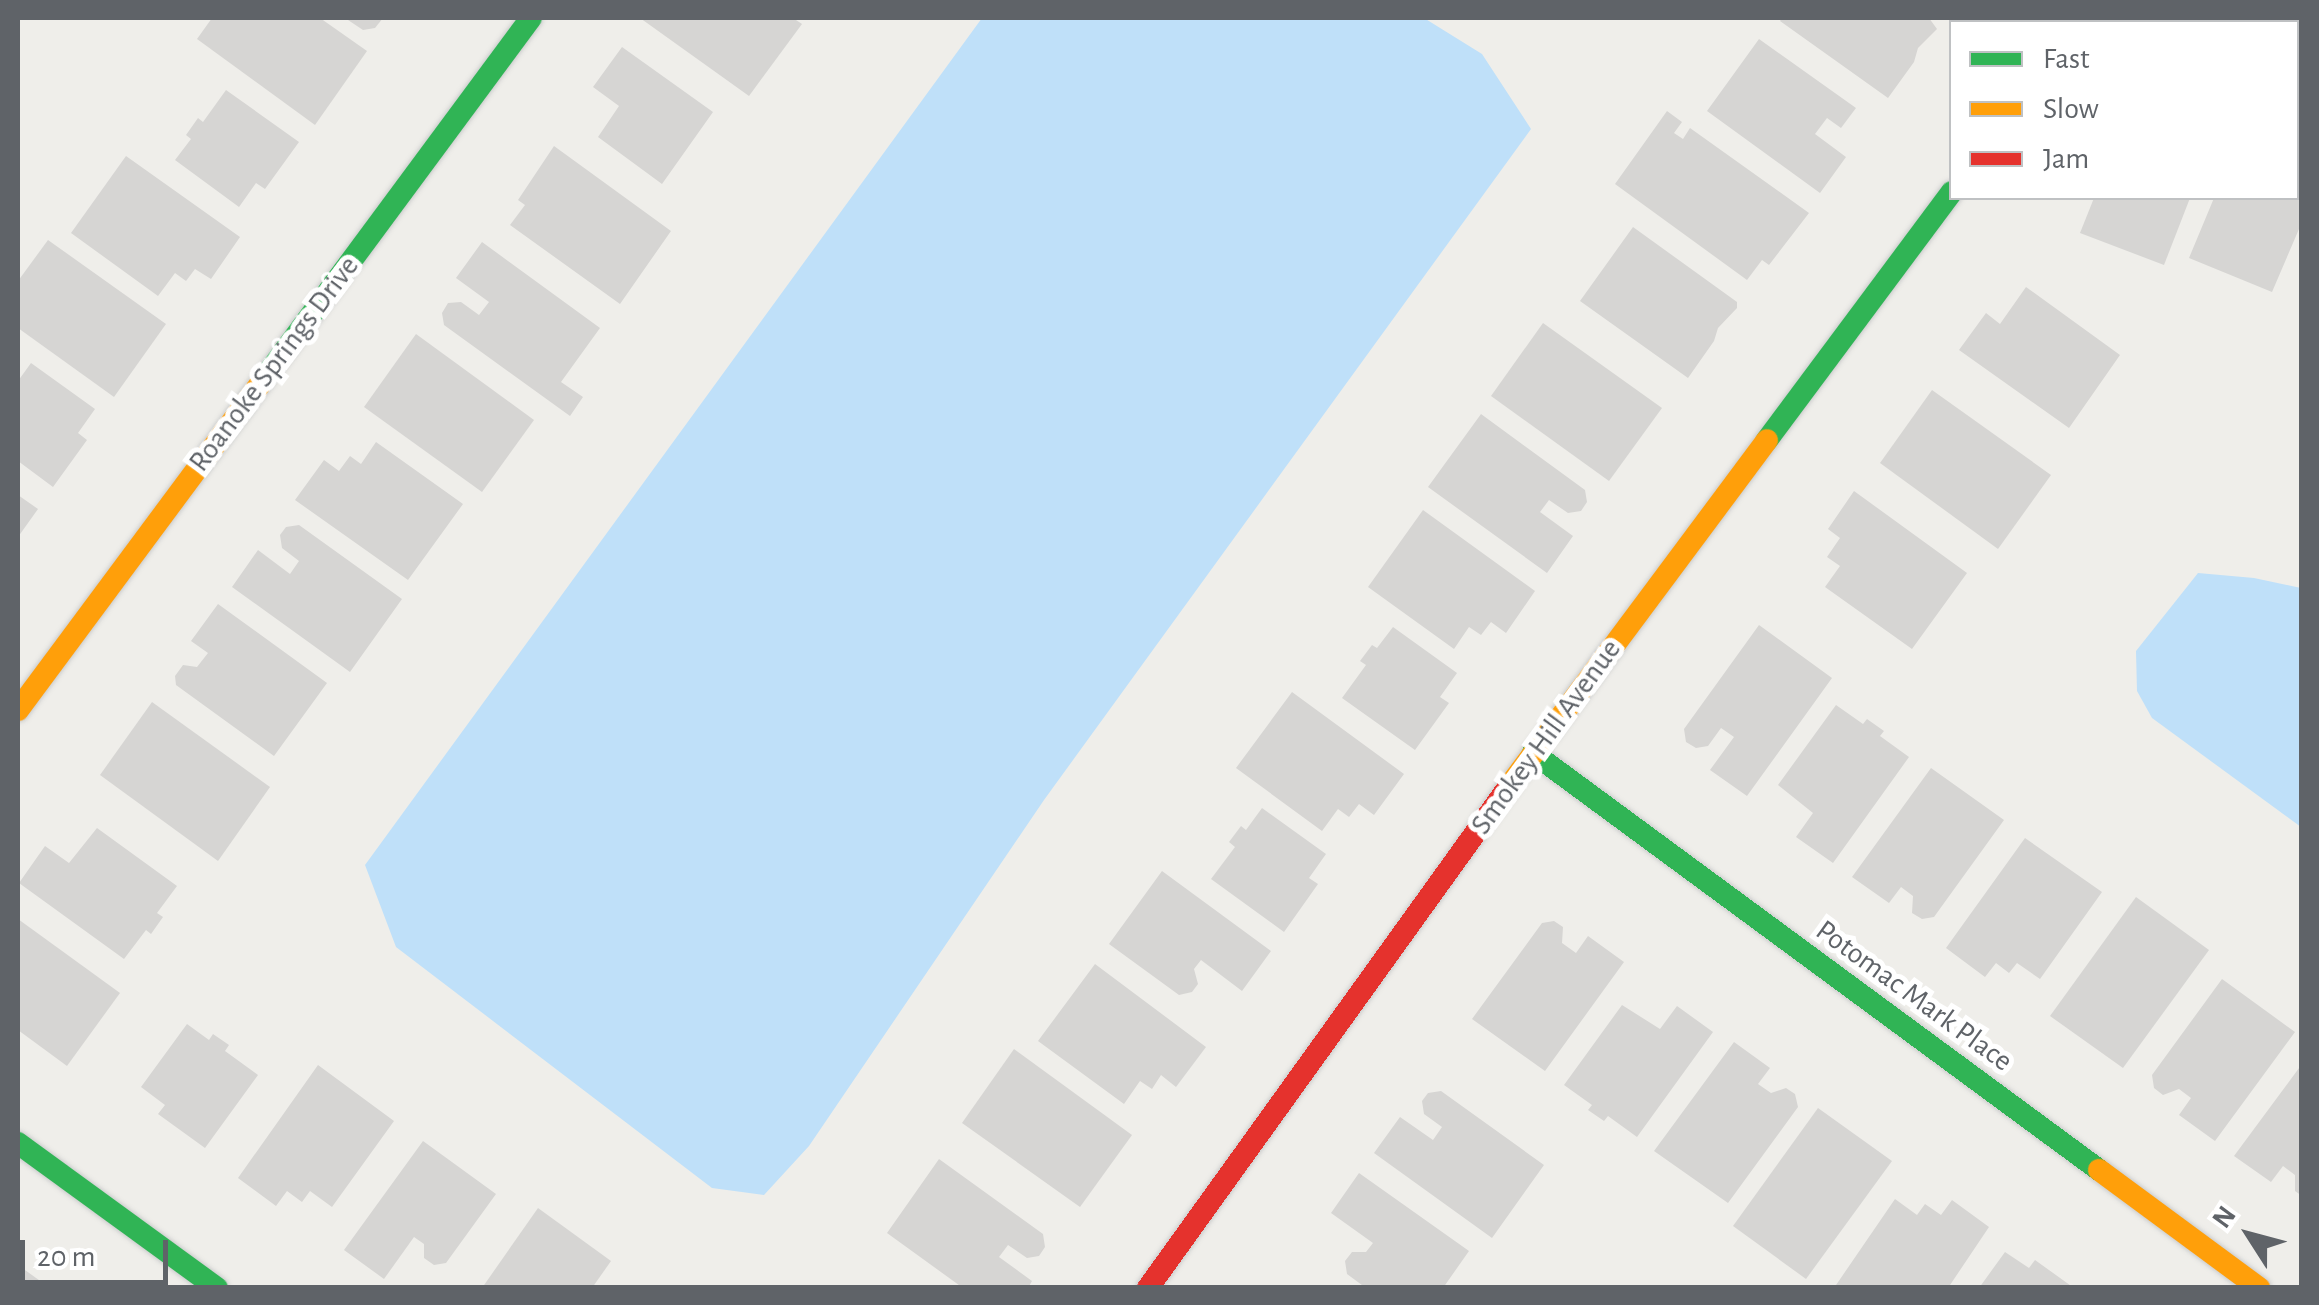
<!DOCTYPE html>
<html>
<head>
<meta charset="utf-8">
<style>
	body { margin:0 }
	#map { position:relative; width:2319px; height:1305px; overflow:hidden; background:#efeeea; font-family:"Alegreya Sans",sans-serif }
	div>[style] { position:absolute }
	.water>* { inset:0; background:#bfe0f9 }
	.building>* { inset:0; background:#d6d5d3 }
	.roads { filter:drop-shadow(0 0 2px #cbcccc) drop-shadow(0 0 2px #cbcccc) }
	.street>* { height:42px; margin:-21px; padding:0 21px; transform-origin:21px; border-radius:21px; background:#fdfcfc }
	.fast>* { height:22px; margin:-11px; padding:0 11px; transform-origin:11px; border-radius:11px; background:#30b455 }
	.slow>* { height:22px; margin:-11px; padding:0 11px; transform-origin:11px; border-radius:11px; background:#ff9f0a }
	.jam>* { height:22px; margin:-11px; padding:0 11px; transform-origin:11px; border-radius:11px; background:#e5322d }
	span { translate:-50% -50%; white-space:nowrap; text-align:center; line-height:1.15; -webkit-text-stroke:10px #fff; paint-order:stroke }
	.street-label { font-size:30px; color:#5f6368 }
	.frame { position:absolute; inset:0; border:20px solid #5f6368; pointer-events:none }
	.legend { position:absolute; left:1949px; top:20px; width:350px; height:180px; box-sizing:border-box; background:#fff; border:2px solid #bfc1c3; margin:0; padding:12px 18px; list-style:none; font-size:30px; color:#5f6368 }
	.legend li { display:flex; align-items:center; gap:20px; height:50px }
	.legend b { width:50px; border:2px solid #bfc1c3 }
	.north { position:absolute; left:2199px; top:1185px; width:100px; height:100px; -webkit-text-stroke:8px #fff; paint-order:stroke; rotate:306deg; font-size:28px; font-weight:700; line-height:40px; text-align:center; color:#5f6368 }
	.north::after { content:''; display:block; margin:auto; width:35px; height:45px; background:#5f6368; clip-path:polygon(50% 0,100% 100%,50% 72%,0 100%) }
	.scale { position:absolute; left:20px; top:1240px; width:148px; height:45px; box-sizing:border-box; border:5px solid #5f6368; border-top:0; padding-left:12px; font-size:30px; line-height:35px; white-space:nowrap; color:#5f6368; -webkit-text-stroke:8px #fff; paint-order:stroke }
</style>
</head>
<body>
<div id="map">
	<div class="water">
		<div style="clip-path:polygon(982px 18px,1424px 18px,1482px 54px,1531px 129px,1044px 800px,809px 1146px,764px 1195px,712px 1188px,396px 947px,365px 865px)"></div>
		<div style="clip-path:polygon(2198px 573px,2254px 578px,2301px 588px,2301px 827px,2152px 718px,2137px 691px,2136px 651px)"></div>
	</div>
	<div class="building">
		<div style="clip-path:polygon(212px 18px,320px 18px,367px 51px,315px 125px,197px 39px)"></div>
		<div style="clip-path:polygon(345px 18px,383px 18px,375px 28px,363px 30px)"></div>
		<div style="clip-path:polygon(640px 18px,793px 18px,802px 24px,749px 96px)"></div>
		<div style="clip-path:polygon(1782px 18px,1929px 18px,1937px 29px,1918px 48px,1914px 62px,1888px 98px,1780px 21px)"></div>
		<div style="clip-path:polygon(1759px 39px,1856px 108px,1841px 128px,1827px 118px,1815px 134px,1846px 157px,1820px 193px,1707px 111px)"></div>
		<div style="clip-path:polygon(622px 47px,713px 112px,662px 184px,598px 137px,619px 106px,593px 87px)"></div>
		<div style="clip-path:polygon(226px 90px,299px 142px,265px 189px,256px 183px,239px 207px,175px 160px,191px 139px,186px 135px,198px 118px,203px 122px)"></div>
		<div style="clip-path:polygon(1667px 111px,1682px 122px,1674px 133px,1683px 139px,1690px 128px,1809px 213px,1769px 265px,1762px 260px,1747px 280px,1615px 184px)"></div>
		<div style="clip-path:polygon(554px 146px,671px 231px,620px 304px,510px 225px,525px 205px,518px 200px)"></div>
		<div style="clip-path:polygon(2296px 155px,2302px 157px,2302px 222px,2272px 292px,2189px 258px,2214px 198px,2296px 198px)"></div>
		<div style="clip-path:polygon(126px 156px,240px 237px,211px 279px,195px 269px,186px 281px,175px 273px,158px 296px,71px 233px)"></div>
		<div style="clip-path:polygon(2094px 198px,2190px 198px,2164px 265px,2080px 233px)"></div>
		<div style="clip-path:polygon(1633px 227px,1737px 302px,1737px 308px,1718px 328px,1714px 341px,1688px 378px,1580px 301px)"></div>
		<div style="clip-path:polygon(48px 240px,166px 324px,114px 397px,18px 328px,18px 281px)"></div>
		<div style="clip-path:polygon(482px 242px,600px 328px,561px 382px,583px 397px,570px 416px,444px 325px,442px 313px,448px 303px,461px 302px,479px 315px,489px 302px,456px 278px)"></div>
		<div style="clip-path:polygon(2026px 287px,2120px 355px,2069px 428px,1959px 350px,1986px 313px,2000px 324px)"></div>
		<div style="clip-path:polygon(1543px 323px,1662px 408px,1609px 481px,1491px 396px)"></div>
		<div style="clip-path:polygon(416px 334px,534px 420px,482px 492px,364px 407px)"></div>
		<div style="clip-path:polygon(31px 363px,95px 409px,78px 433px,87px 440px,53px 487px,18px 461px,18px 381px)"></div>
		<div style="clip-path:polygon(1932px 390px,2051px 475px,1998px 549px,1880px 463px)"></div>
		<div style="clip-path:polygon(1481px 414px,1585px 490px,1587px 502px,1581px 511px,1568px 513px,1549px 500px,1540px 512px,1573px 536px,1547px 573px,1428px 487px)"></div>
		<div style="clip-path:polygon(376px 442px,463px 504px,408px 580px,295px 500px,324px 460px,339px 471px,350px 456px,361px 464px)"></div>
		<div style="clip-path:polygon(1854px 491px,1967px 573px,1912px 649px,1825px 587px,1840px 566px,1827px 557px,1840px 538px,1828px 529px)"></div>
		<div style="clip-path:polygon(18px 495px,38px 509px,18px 537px)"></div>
		<div style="clip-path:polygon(1423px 510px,1535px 591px,1506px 633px,1491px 622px,1481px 635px,1469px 627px,1454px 649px,1368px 587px)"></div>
		<div style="clip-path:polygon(299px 525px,402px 599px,350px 672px,232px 587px,258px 550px,290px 574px,299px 561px,282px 548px,280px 535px,286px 527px)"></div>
		<div style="clip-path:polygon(218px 604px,327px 683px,274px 756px,176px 685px,175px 676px,183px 665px,197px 667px,208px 653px,191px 641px)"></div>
		<div style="clip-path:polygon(1759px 625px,1832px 678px,1747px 796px,1710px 770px,1734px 737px,1721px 728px,1708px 746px,1696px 748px,1686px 742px,1684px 729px)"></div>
		<div style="clip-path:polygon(1393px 627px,1457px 673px,1440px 697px,1449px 703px,1415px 750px,1342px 698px,1366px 665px,1360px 661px,1372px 645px,1377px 648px)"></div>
		<div style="clip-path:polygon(1292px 692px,1404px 774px,1374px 815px,1359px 804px,1349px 817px,1338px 809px,1322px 831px,1236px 768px)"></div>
		<div style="clip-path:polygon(152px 702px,270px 787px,218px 861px,100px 775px)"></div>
		<div style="clip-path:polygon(1836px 705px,1863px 724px,1867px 719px,1884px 731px,1880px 736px,1909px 757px,1833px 863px,1796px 837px,1813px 813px,1778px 785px)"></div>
		<div style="clip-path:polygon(1931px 768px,2004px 820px,1934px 917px,1922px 919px,1912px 913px,1913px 896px,1901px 887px,1889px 903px,1852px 877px)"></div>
		<div style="clip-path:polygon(1262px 808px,1326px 854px,1309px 878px,1318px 884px,1284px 932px,1211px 879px,1235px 847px,1229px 842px,1241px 826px,1246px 830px)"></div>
		<div style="clip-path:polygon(97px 828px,177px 886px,157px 913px,163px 917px,151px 934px,146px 930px,124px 959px,19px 883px,45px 846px,69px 863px)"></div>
		<div style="clip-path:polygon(2025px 838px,2102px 892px,2040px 979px,2017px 963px,2009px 973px,1996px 963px,1985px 977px,1946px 948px)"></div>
		<div style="clip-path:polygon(1162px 871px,1271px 951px,1242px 991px,1201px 960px,1194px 969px,1198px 984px,1192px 992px,1179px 995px,1109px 944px)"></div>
		<div style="clip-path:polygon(2136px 897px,2209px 950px,2123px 1068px,2050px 1016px)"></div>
		<div style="clip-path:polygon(18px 919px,120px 993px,67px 1066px,18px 1030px)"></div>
		<div style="clip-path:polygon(1554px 921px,1563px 927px,1562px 943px,1576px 953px,1588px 936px,1624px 962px,1545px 1071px,1472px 1019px,1542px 923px)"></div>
		<div style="clip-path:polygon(1095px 964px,1206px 1047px,1176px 1087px,1161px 1075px,1152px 1089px,1140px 1081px,1124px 1104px,1038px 1041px)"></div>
		<div style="clip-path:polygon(2222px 979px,2295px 1032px,2215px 1141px,2179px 1115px,2191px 1098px,2179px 1089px,2163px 1095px,2154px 1088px,2152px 1075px)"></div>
		<div style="clip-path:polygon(1622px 1005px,1660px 1029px,1677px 1006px,1713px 1032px,1637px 1137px,1608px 1116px,1604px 1121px,1588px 1110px,1592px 1105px,1564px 1085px)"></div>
		<div style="clip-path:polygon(187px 1024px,209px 1040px,213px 1034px,229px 1045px,225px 1051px,258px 1075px,205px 1148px,158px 1114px,165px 1105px,141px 1087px)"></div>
		<div style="clip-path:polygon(1734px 1042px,1770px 1068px,1758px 1084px,1771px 1093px,1786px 1088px,1795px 1094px,1798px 1107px,1728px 1203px,1654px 1151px)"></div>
		<div style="clip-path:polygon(1014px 1049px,1132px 1135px,1080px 1207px,962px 1123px)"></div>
		<div style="clip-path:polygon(2302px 1064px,2302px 1196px,2295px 1191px,2295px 1175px,2283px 1166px,2271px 1182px,2234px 1156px)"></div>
		<div style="clip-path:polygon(318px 1065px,394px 1121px,332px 1207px,310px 1191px,302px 1202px,287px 1191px,276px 1206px,238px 1178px)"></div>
		<div style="clip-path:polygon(1441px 1091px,1544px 1165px,1492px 1238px,1374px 1153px,1400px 1117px,1433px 1140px,1442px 1127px,1424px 1114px,1422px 1101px,1428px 1093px)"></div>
		<div style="clip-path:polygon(1818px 1108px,1892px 1161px,1806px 1279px,1733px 1226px)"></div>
		<div style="clip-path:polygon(423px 1141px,496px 1194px,446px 1263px,434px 1265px,424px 1258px,424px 1244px,414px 1237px,384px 1279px,344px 1250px)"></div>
		<div style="clip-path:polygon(939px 1159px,1043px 1234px,1045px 1247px,1039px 1256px,1027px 1258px,1008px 1245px,999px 1257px,1032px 1281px,1028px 1288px,963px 1288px,887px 1233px)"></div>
		<div style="clip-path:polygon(1359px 1173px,1469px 1251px,1443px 1288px,1366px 1288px,1347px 1274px,1345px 1261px,1352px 1252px,1366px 1252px,1373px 1243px,1331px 1213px)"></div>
		<div style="clip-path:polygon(1895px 1199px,1917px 1215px,1925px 1204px,1941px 1215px,1952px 1200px,1989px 1227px,1948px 1288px,1834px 1288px)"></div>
		<div style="clip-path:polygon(538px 1208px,611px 1261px,592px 1288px,482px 1288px)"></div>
		<div style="clip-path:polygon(2005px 1252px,2029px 1268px,2035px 1260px,2074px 1288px,1979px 1288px)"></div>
		<div style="clip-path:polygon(18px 1265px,50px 1288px,18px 1288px)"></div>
	</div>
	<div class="roads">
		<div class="street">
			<div style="left:2250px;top:18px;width:15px;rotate:16deg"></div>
			<div style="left:2078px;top:22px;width:5px;rotate:-53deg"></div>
			<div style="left:2296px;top:35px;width:6px;rotate:18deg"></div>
		</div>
		<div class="fast">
			<div style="left:263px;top:380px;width:450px;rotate:-53.5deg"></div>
			<div style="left:1767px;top:440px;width:309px;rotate:-53.3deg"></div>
			<div style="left:1533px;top:753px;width:703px;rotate:36.38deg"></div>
			<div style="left:18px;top:1143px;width:246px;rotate:36.1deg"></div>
		</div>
		<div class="slow">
			<div style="left:18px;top:710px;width:411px;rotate:-53.4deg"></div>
			<div style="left:1507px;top:789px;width:435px;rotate:-53.3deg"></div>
			<div style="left:2099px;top:1170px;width:199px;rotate:36.4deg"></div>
		</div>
		<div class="jam">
			<div style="left:1148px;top:1288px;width:615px;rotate:-54.27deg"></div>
		</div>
	</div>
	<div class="street-label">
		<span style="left:274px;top:364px;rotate:-53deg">Roanoke Springs Drive</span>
		<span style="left:1546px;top:737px;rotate:-54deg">Smokey Hill Avenue</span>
		<span style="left:1914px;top:996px;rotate:36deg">Potomac Mark Place</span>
	</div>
	<div class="frame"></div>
	<ul class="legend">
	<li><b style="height:12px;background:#30b455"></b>Fast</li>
	<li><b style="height:12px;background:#ff9f0a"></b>Slow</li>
	<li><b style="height:12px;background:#e5322d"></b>Jam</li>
	</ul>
	<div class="north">N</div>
	<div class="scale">20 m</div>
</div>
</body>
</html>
